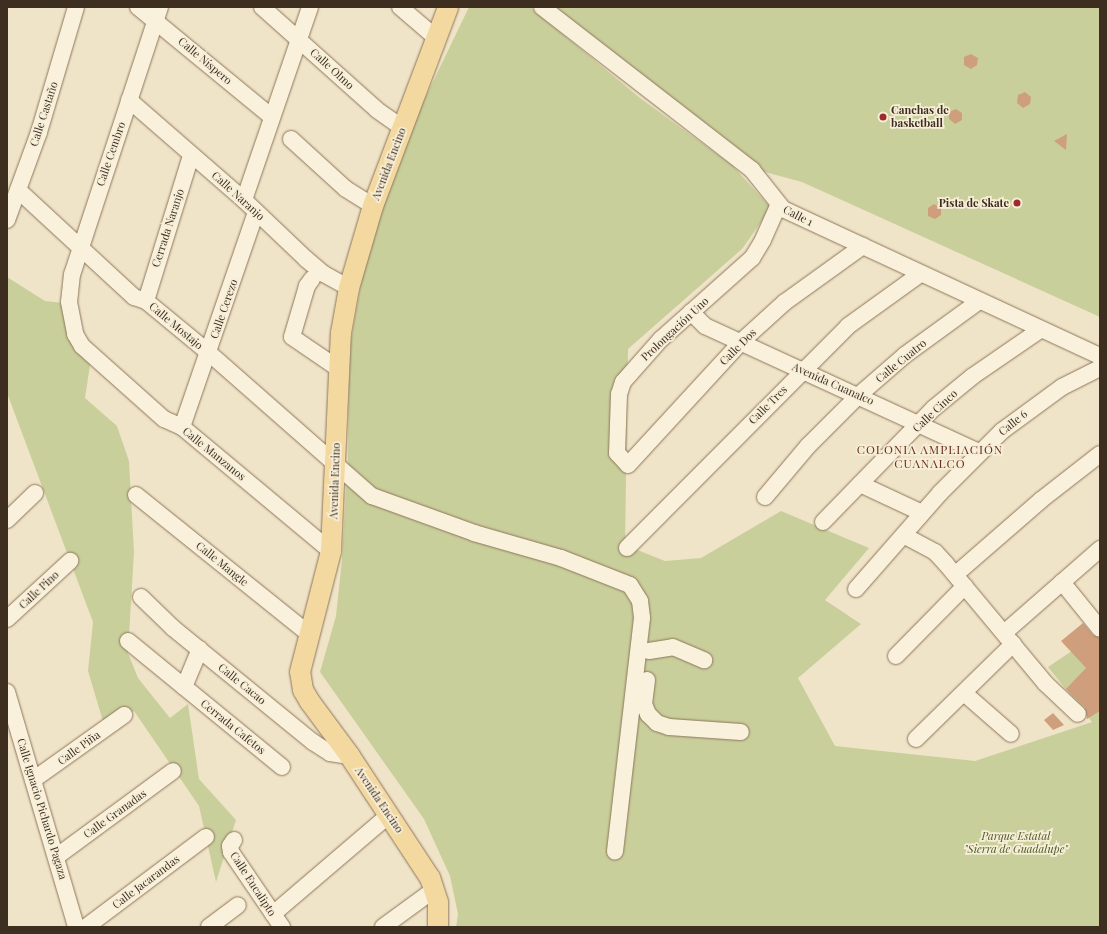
<!DOCTYPE html>
<html>
<head>
<meta charset="utf-8">
<style>
	body { margin:0 }
	#map { position:relative; width:1107px; height:934px; overflow:hidden; background:#f0e4c8; font-family:"Playfair Display",serif }
	div>[style] { position:absolute }
	.green>* { inset:0; background:#c9cf9b }
	.building>* { inset:0; background:#cf9f7d }
	.roads { filter:drop-shadow(0 0 1px #8d765c) drop-shadow(0 0 1px #8d765c) }
	.minor>* { height:16px; margin:-8px; padding:0 8px; transform-origin:8px; border-radius:8px; background:#faf1dc }
	.major>* { height:20px; margin:-10px; padding:0 10px; transform-origin:10px; border-radius:10px; background:#f3d9a0 }
	.dots>* { width:11px; height:11px; translate:-50% -50%; box-sizing:border-box; border:2px solid #f7eed8; border-radius:50% }
	span { translate:-50% -50%; white-space:nowrap; text-align:center; line-height:1.15; -webkit-text-stroke:3.5px #f7eed8; paint-order:stroke }
	.street-label { font-size:11px; color:#3d2e20 }
	.poi-label { font-size:11px; color:#3d2e20; font-weight:700 }
	.left { translate:0 -50%; text-align:left }
	.right { translate:-100% -50%; text-align:right }
	.park-label { font-size:11px; color:#4d5a26; font-style:italic }
	.neighbourhood-label { font-size:12px; color:#6b2e1e; letter-spacing:1px }
	.frame { position:absolute; inset:0; border:8px solid #3d2e20; pointer-events:none }
</style>
</head>
<body>
<div id="map">
	<div class="green">
		<div style="clip-path:polygon(469px 7px,530px 7px,640px 98px,732px 165px,771px 208px,742px 249px,628px 349px,625px 545px,665px 561px,701px 558px,781px 511px,869px 548px,825px 600px,861px 624px,798px 678px,835px 746px,975px 761px,1092px 722px,1048px 667px,1100px 632px,1100px 927px,456px 927px,458px 914px,450px 876px,424px 819px,320px 672px,336px 616px,342px 559px,348px 458px,349px 351px,376px 200px)"></div>
		<div style="clip-path:polygon(553px 7px,1100px 7px,1100px 317px,802px 182px,754px 169px)"></div>
		<div style="clip-path:polygon(7px 277px,45px 301px,74px 304px,90px 365px,85px 398px,117px 426px,129px 461px,134px 552px,128px 653px,138px 678px,170px 718px,188px 704px,199px 779px,236px 820px,216px 882px,199px 806px,134px 711px,105px 728px,88px 671px,93px 622px,7px 393px)"></div>
	</div>
	<div class="building">
		<div style="clip-path:polygon(971px 54px,978px 58px,977px 65px,971px 69px,964px 65px,964px 57px)"></div>
		<div style="clip-path:polygon(1025px 92px,1031px 97px,1030px 104px,1023px 108px,1017px 103px,1018px 95px)"></div>
		<div style="clip-path:polygon(956px 109px,962px 113px,962px 120px,955px 124px,949px 119px,949px 112px)"></div>
		<div style="clip-path:polygon(1067px 134px,1066px 150px,1054px 141px)"></div>
		<div style="clip-path:polygon(934px 204px,941px 208px,941px 215px,935px 219px,928px 216px,928px 208px)"></div>
		<div style="clip-path:polygon(1083px 623px,1093px 635px,1100px 638px,1100px 711px,1087px 719px,1085px 707px,1066px 689px,1086px 668px,1061px 641px)"></div>
		<div style="clip-path:polygon(1053px 713px,1064px 725px,1053px 730px,1044px 720px)"></div>
	</div>
	<div class="roads">
		<div class="minor">
			<div style="left:138px;top:7px;width:173px;rotate:39.4deg"></div>
			<div style="left:160px;top:7px;width:281px;rotate:108.2deg"></div>
			<div style="left:72px;top:274px;width:28px;rotate:96deg"></div>
			<div style="left:69px;top:302px;width:33px;rotate:79deg"></div>
			<div style="left:75px;top:334px;width:14px;rotate:60deg"></div>
			<div style="left:82px;top:346px;width:110px;rotate:41.7deg"></div>
			<div style="left:164px;top:419px;width:20px;rotate:24deg"></div>
			<div style="left:182px;top:427px;width:194px;rotate:39.8deg"></div>
			<div style="left:262px;top:7px;width:154px;rotate:41.8deg"></div>
			<div style="left:377px;top:110px;width:32px;rotate:35deg"></div>
			<div style="left:400px;top:7px;width:46px;rotate:40.6deg"></div>
			<div style="left:542px;top:7px;width:266px;rotate:37.8deg"></div>
			<div style="left:752px;top:170px;width:50px;rotate:51.5deg"></div>
			<div style="left:783px;top:209px;width:349px;rotate:24.9deg"></div>
			<div style="left:129px;top:100px;width:152px;rotate:41deg"></div>
			<div style="left:244px;top:200px;width:86px;rotate:43.6deg"></div>
			<div style="left:306px;top:259px;width:23px;rotate:40deg"></div>
			<div style="left:324px;top:274px;width:29px;rotate:29deg"></div>
			<div style="left:291px;top:139px;width:74px;rotate:42.3deg"></div>
			<div style="left:346px;top:189px;width:32px;rotate:32deg"></div>
			<div style="left:18px;top:190px;width:158px;rotate:42.7deg"></div>
			<div style="left:134px;top:297px;width:13px;rotate:18deg"></div>
			<div style="left:146px;top:301px;width:82px;rotate:39.5deg"></div>
			<div style="left:209px;top:353px;width:217px;rotate:41.3deg"></div>
			<div style="left:372px;top:496px;width:109px;rotate:19.9deg"></div>
			<div style="left:474px;top:533px;width:91px;rotate:16deg"></div>
			<div style="left:561px;top:558px;width:74px;rotate:21.4deg"></div>
			<div style="left:630px;top:585px;width:19px;rotate:58deg"></div>
			<div style="left:640px;top:601px;width:17px;rotate:83deg"></div>
			<div style="left:642px;top:618px;width:235px;rotate:96.6deg"></div>
			<div style="left:244px;top:200px;width:204px;rotate:-71.1deg"></div>
			<div style="left:778px;top:206px;width:37px;rotate:114deg"></div>
			<div style="left:763px;top:240px;width:21px;rotate:121deg"></div>
			<div style="left:752px;top:258px;width:122px;rotate:138.3deg"></div>
			<div style="left:661px;top:339px;width:57px;rotate:131.5deg"></div>
			<div style="left:623px;top:382px;width:13px;rotate:108deg"></div>
			<div style="left:619px;top:394px;width:59px;rotate:91.9deg"></div>
			<div style="left:617px;top:453px;width:16px;rotate:47deg"></div>
			<div style="left:628px;top:465px;width:168px;rotate:-47.4deg"></div>
			<div style="left:742px;top:341px;width:58px;rotate:-42.2deg"></div>
			<div style="left:785px;top:302px;width:96px;rotate:-35.7deg"></div>
			<div style="left:7px;top:220px;width:94px;rotate:-70deg"></div>
			<div style="left:39px;top:132px;width:130px;rotate:-73.5deg"></div>
			<div style="left:312px;top:279px;width:9px;rotate:126deg"></div>
			<div style="left:307px;top:286px;width:53px;rotate:106.4deg"></div>
			<div style="left:292px;top:337px;width:57px;rotate:34.2deg"></div>
			<div style="left:146px;top:301px;width:152px;rotate:-72.8deg"></div>
			<div style="left:691px;top:312px;width:20px;rotate:45deg"></div>
			<div style="left:705px;top:326px;width:302px;rotate:24.7deg"></div>
			<div style="left:182px;top:427px;width:227px;rotate:-71deg"></div>
			<div style="left:860px;top:484px;width:68px;rotate:25.1deg"></div>
			<div style="left:136px;top:495px;width:222px;rotate:38.8deg"></div>
			<div style="left:765px;top:497px;width:67px;rotate:-49.9deg"></div>
			<div style="left:808px;top:446px;width:72px;rotate:-45deg"></div>
			<div style="left:859px;top:395px;width:61px;rotate:-41deg"></div>
			<div style="left:905px;top:355px;width:90px;rotate:-36deg"></div>
			<div style="left:7px;top:520px;width:39px;rotate:-44deg"></div>
			<div style="left:823px;top:522px;width:159px;rotate:-45.8deg"></div>
			<div style="left:934px;top:408px;width:50px;rotate:-39.4deg"></div>
			<div style="left:973px;top:376px;width:81px;rotate:-34.5deg"></div>
			<div style="left:905px;top:536px;width:34px;rotate:28deg"></div>
			<div style="left:935px;top:552px;width:16px;rotate:47deg"></div>
			<div style="left:946px;top:564px;width:155px;rotate:50.2deg"></div>
			<div style="left:1045px;top:683px;width:45px;rotate:43.2deg"></div>
			<div style="left:627px;top:548px;width:313px;rotate:-45.1deg"></div>
			<div style="left:848px;top:326px;width:89px;rotate:-35.8deg"></div>
			<div style="left:956px;top:574px;width:113px;rotate:-41deg"></div>
			<div style="left:1041px;top:500px;width:75px;rotate:-37.9deg"></div>
			<div style="left:1062px;top:582px;width:60px;rotate:51deg"></div>
			<div style="left:856px;top:589px;width:128px;rotate:-48.8deg"></div>
			<div style="left:940px;top:493px;width:88px;rotate:-45deg"></div>
			<div style="left:1002px;top:431px;width:74px;rotate:-36.3deg"></div>
			<div style="left:1062px;top:387px;width:42px;rotate:-26.6deg"></div>
			<div style="left:141px;top:597px;width:45px;rotate:44.1deg"></div>
			<div style="left:173px;top:628px;width:181px;rotate:39.2deg"></div>
			<div style="left:313px;top:742px;width:20px;rotate:33deg"></div>
			<div style="left:330px;top:753px;width:20px;rotate:9deg"></div>
			<div style="left:7px;top:619px;width:86px;rotate:-42.6deg"></div>
			<div style="left:1004px;top:633px;width:128px;rotate:-41.2deg"></div>
			<div style="left:128px;top:641px;width:199px;rotate:39.3deg"></div>
			<div style="left:649px;top:651px;width:24px;rotate:-9deg"></div>
			<div style="left:673px;top:647px;width:34px;rotate:23deg"></div>
			<div style="left:896px;top:656px;width:98px;rotate:-45.4deg"></div>
			<div style="left:647px;top:680px;width:24px;rotate:97deg"></div>
			<div style="left:644px;top:704px;width:11px;rotate:68deg"></div>
			<div style="left:648px;top:714px;width:13px;rotate:45deg"></div>
			<div style="left:657px;top:723px;width:13px;rotate:18deg"></div>
			<div style="left:669px;top:727px;width:72px;rotate:4deg"></div>
			<div style="left:184px;top:687px;width:41px;rotate:-67.2deg"></div>
			<div style="left:7px;top:692px;width:245px;rotate:73.6deg"></div>
			<div style="left:964px;top:693px;width:62px;rotate:41.1deg"></div>
			<div style="left:916px;top:739px;width:136px;rotate:-44.4deg"></div>
			<div style="left:33px;top:780px;width:112px;rotate:-35.5deg"></div>
			<div style="left:234px;top:840px;width:7px;rotate:124deg"></div>
			<div style="left:230px;top:846px;width:6px;rotate:81deg"></div>
			<div style="left:231px;top:852px;width:91px;rotate:55.8deg"></div>
			<div style="left:56px;top:857px;width:145px;rotate:-36.3deg"></div>
			<div style="left:273px;top:914px;width:153px;rotate:-40.5deg"></div>
			<div style="left:86px;top:927px;width:150px;rotate:-36.9deg"></div>
			<div style="left:209px;top:927px;width:36px;rotate:-37deg"></div>
			<div style="left:383px;top:927px;width:64px;rotate:-36.2deg"></div>
		</div>
		<div class="major">
			<div style="left:438px;top:927px;width:25px;rotate:-90deg"></div>
			<div style="left:438px;top:902px;width:25px;rotate:-108deg"></div>
			<div style="left:430px;top:878px;width:146px;rotate:-123.3deg"></div>
			<div style="left:350px;top:756px;width:67px;rotate:-126.5deg"></div>
			<div style="left:310px;top:702px;width:14px;rotate:-120deg"></div>
			<div style="left:303px;top:690px;width:18px;rotate:-99deg"></div>
			<div style="left:300px;top:672px;width:125px;rotate:-75.6deg"></div>
			<div style="left:331px;top:551px;width:218px;rotate:-87.4deg"></div>
			<div style="left:341px;top:333px;width:46px;rotate:-79.9deg"></div>
			<div style="left:349px;top:288px;width:85px;rotate:-73.7deg"></div>
			<div style="left:373px;top:206px;width:213px;rotate:-69.3deg"></div>
		</div>
	</div>
	<div class="dots">
		<div style="left:883px;top:117px;background:#9e2a2b"></div>
		<div style="left:1017px;top:203px;background:#9e2a2b"></div>
	</div>
	<div class="street-label">
		<span style="left:205px;top:61px;rotate:40deg">Calle Níspero</span>
		<span style="left:332px;top:69px;rotate:42deg">Calle Olmo</span>
		<span style="left:44px;top:114px;rotate:-72deg">Calle Castaño</span>
		<span style="left:111px;top:154px;rotate:-71deg">Calle Cembro</span>
		<span style="left:389px;top:164px;rotate:-69deg">Avenida Encino</span>
		<span style="left:238px;top:196px;rotate:42deg">Calle Naranjo</span>
		<span style="left:798px;top:216px;rotate:27deg">Calle 1</span>
		<span style="left:168px;top:228px;rotate:-72deg">Cerrada Naranjo</span>
		<span style="left:224px;top:309px;rotate:-71deg">Calle Cerezo</span>
		<span style="left:176px;top:326px;rotate:40deg">Calle Mostajo</span>
		<span style="left:675px;top:329px;rotate:-43deg">Prolongación Uno</span>
		<span style="left:738px;top:347px;rotate:-45deg">Calle Dos</span>
		<span style="left:901px;top:361px;rotate:-39deg">Calle Cuatro</span>
		<span style="left:833px;top:384px;rotate:24deg">Avenida Cuanalco</span>
		<span style="left:768px;top:405px;rotate:-45deg">Calle Tres</span>
		<span style="left:935px;top:411px;rotate:-43deg">Calle Cinco</span>
		<span style="left:1013px;top:423px;rotate:-39deg">Calle 6</span>
		<span style="left:214px;top:454px;rotate:39deg">Calle Manzanos</span>
		<span style="left:335px;top:481px;rotate:-88deg">Avenida Encino</span>
		<span style="left:222px;top:564px;rotate:39deg">Calle Mangle</span>
		<span style="left:39px;top:590px;rotate:-43deg">Calle Pino</span>
		<span style="left:242px;top:684px;rotate:39deg">Calle Cacao</span>
		<span style="left:233px;top:727px;rotate:39deg">Cerrada Cafetos</span>
		<span style="left:79px;top:748px;rotate:-36deg">Calle Piña</span>
		<span style="left:379px;top:800px;rotate:56deg">Avenida Encino</span>
		<span style="left:42px;top:809px;rotate:73deg">Calle Ignacio Pichardo Pagaza</span>
		<span style="left:115px;top:814px;rotate:-36deg">Calle Granadas</span>
		<span style="left:146px;top:882px;rotate:-37deg">Calle Jacarandas</span>
		<span style="left:253px;top:884px;rotate:57deg">Calle Eucalipto</span>
	</div>
	<div class="poi-label">
		<span class="left" style="left:891px;top:117px">Canchas de<br>basketball</span>
		<span class="right" style="left:1009px;top:203px">Pista de Skate</span>
	</div>
	<div class="park-label">
		<span style="left:1016px;top:843px">Parque Estatal<br>"Sierra de Guadalupe"</span>
	</div>
	<div class="neighbourhood-label">
		<span style="left:930px;top:457px">COLONIA AMPLIACIÓN<br>CUANALCO</span>
	</div>
	<div class="frame"></div>
</div>
</body>
</html>
